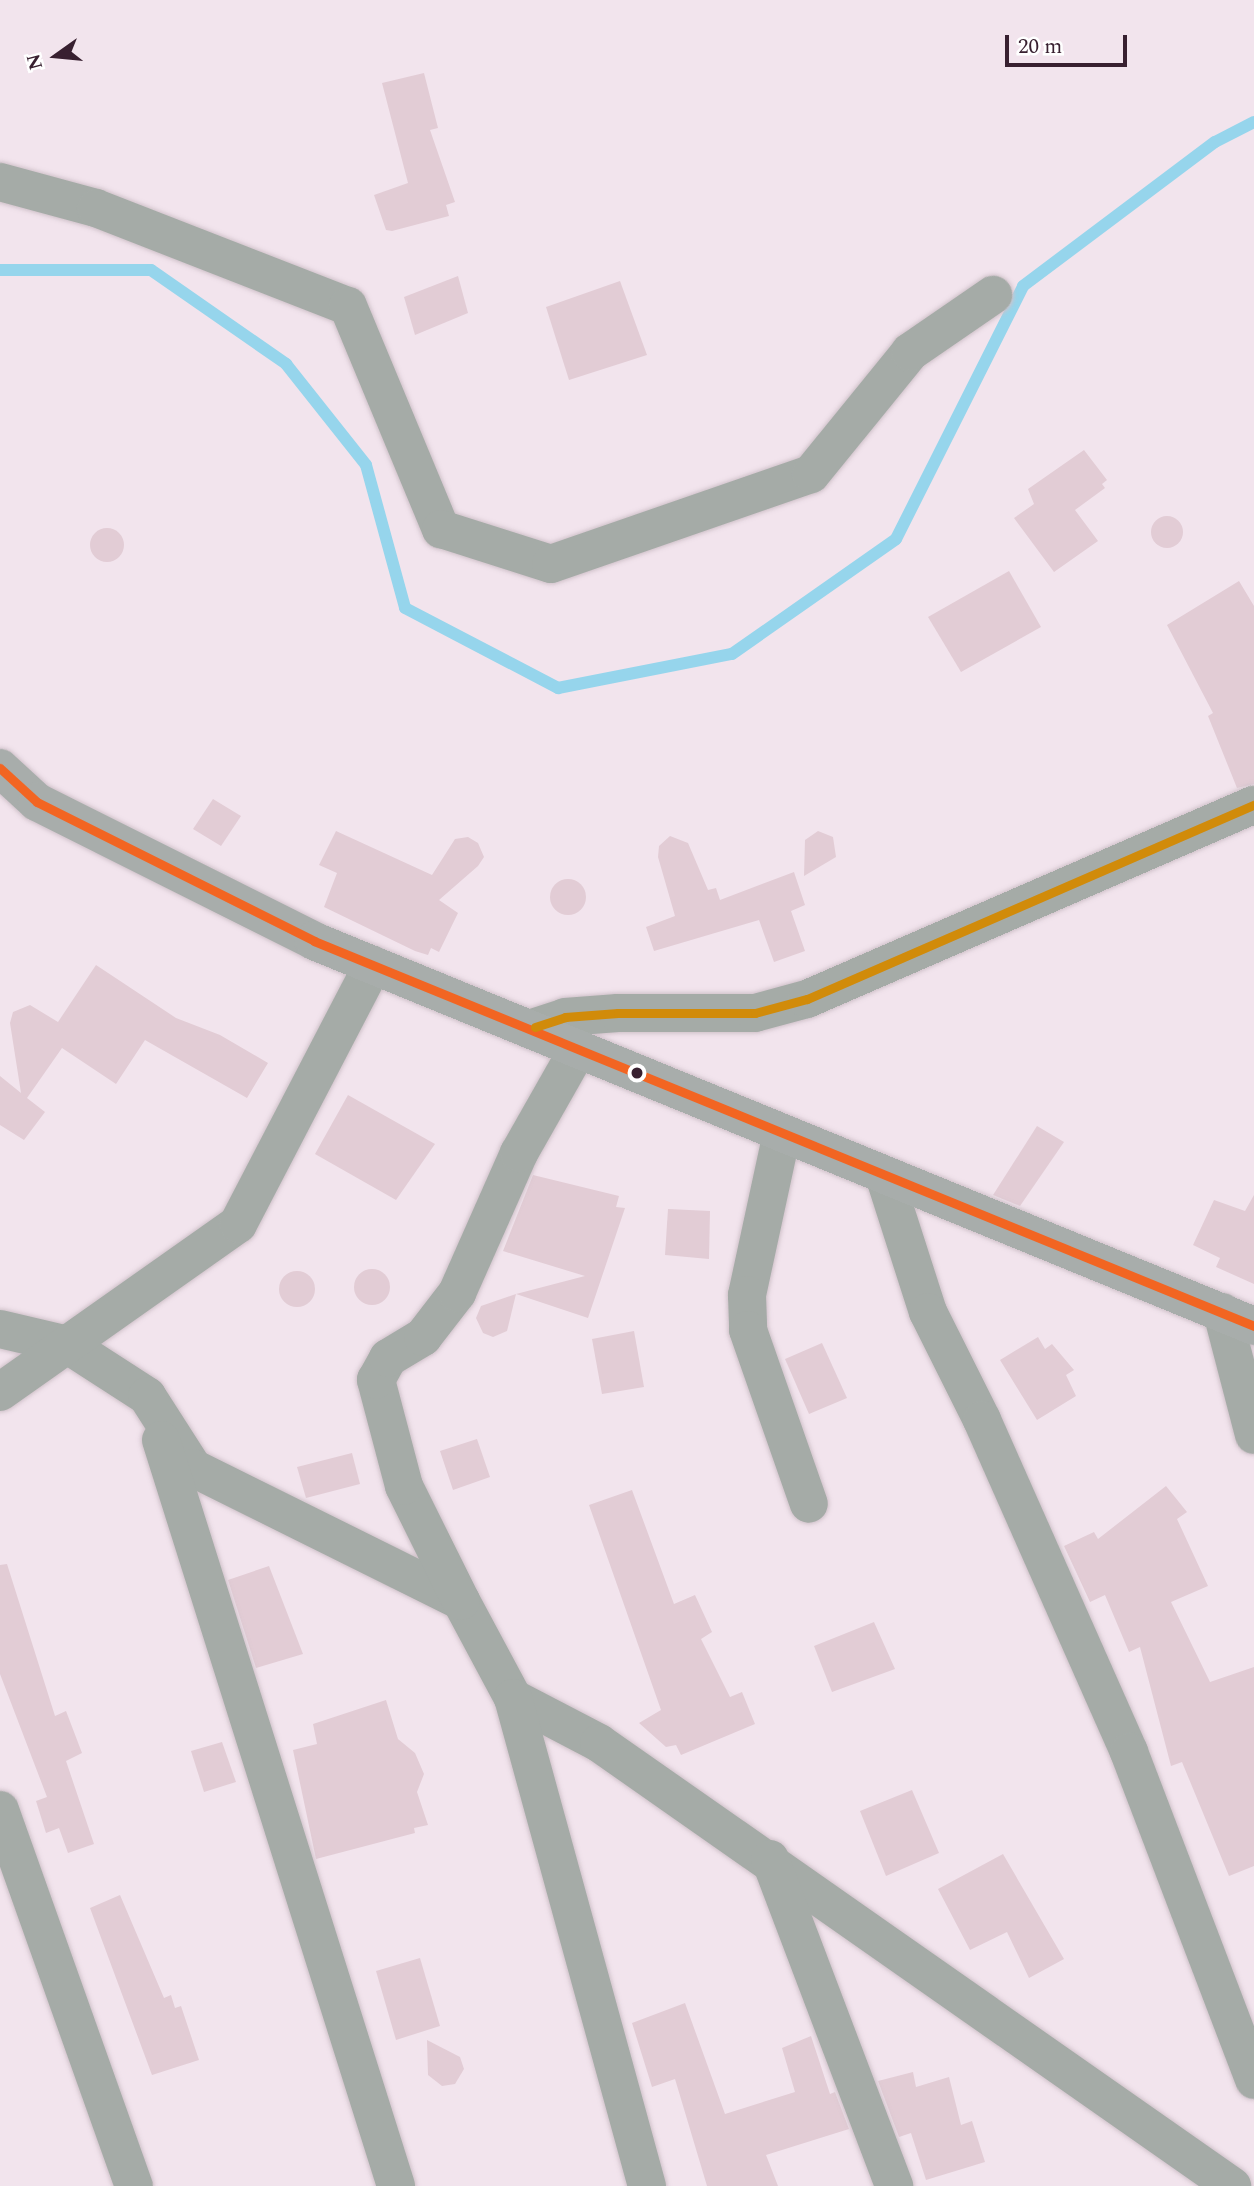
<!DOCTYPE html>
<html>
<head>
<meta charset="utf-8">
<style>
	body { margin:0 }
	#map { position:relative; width:1254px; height:2186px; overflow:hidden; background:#f2e4ed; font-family:Spectral,serif }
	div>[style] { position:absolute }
	.stream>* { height:12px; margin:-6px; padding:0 6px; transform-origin:6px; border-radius:6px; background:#96d5ec }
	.building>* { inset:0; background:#e2ccd5 }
	.round { border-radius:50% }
	.roads { filter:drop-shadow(0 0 2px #d0c2ca) drop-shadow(0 0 2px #d0c2ca) }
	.minor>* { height:38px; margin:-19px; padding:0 19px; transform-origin:19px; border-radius:19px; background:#a5aba7 }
	.major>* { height:38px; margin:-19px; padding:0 19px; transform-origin:19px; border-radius:19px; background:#a8adab }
	.bus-1>* { height:9px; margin:-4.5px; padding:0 4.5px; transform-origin:4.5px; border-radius:4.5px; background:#f26522 }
	.bus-2>* { height:9px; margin:-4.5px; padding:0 4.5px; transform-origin:4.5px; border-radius:4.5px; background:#d18b0a }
	.dots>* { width:19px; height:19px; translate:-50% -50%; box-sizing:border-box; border:4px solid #fff; border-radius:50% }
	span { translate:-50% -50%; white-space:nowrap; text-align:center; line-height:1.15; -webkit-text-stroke:5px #fff; paint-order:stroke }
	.north { position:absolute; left:21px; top:21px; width:70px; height:70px; -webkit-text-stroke:5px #fff; paint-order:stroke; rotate:255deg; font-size:19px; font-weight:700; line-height:28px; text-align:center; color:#382030 }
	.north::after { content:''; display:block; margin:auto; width:24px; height:32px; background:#382030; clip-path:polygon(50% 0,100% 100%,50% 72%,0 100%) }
	.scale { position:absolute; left:1005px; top:35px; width:122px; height:32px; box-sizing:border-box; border:4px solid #382030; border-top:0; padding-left:9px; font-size:21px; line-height:24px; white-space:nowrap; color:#382030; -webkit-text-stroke:5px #fff; paint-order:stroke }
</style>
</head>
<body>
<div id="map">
	<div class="stream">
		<div style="left:0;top:270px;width:151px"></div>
		<div style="left:151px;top:270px;width:165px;rotate:34.8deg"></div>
		<div style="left:286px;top:364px;width:129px;rotate:51.6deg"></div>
		<div style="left:366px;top:465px;width:148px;rotate:74.7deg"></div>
		<div style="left:405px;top:608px;width:173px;rotate:27.6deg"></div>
		<div style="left:558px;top:688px;width:177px;rotate:-11.1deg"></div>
		<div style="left:732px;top:654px;width:200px;rotate:-35deg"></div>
		<div style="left:896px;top:539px;width:283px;rotate:-63.3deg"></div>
		<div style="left:1023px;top:286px;width:240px;rotate:-36.9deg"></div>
		<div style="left:1215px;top:142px;width:44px;rotate:-27.1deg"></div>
	</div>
	<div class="building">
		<div style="clip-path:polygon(424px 73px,438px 128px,430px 130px,455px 202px,446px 205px,449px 216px,392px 231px,386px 230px,374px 195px,408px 183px,382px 83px)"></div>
		<div style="clip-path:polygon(458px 276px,468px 313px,415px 335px,404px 297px)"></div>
		<div style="clip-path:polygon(620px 281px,647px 355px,569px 380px,546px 307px)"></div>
		<div style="clip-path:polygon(1084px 450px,1107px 480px,1102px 484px,1105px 488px,1075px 510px,1098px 541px,1054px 572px,1014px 518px,1034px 504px,1028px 489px)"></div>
		<div class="round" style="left:1151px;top:516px;width:32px;height:32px"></div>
		<div class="round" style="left:90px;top:528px;width:34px;height:34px"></div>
		<div style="clip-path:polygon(1009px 571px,1041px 627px,961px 672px,928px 617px)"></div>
		<div style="clip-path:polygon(1239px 581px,1254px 606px,1254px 784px,1237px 788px,1208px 716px,1213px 713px,1167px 625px)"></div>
		<div style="clip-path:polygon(213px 799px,241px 816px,221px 846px,193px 829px)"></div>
		<div style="clip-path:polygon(336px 831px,432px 875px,455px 839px,468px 837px,478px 843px,484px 857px,478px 866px,439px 900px,458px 913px,439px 952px,431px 948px,428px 955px,415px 951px,324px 907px,337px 873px,319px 865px)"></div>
		<div style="clip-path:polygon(818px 831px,833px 837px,836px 857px,804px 876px,805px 840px)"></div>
		<div style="clip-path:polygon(670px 836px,688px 843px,708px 890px,716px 888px,720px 900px,794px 872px,805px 905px,791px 911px,805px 951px,774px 962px,759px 920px,654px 951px,646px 927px,675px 916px,658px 857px,659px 846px)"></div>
		<div class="round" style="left:550px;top:879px;width:36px;height:36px"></div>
		<div style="clip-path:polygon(96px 965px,176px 1018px,220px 1035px,268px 1063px,247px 1098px,145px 1040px,116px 1084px,62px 1048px,27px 1098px,45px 1112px,24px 1140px,0 1125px,0 1076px,21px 1093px,10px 1023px,13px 1012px,30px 1005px,58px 1022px)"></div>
		<div style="clip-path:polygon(348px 1095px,435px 1144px,396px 1200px,315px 1154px)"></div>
		<div style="clip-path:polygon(1037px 1126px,1064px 1142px,1020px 1206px,993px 1195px)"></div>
		<div style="clip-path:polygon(533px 1175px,619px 1196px,616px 1207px,625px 1208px,588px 1318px,516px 1294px,585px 1276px,503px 1251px)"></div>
		<div style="clip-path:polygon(1254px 1195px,1254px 1284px,1216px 1267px,1220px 1258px,1193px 1245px,1214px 1200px,1245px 1211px)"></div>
		<div style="clip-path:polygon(668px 1209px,710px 1211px,709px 1259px,665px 1255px)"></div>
		<div class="round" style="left:354px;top:1269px;width:36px;height:36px"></div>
		<div class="round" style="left:279px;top:1271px;width:36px;height:36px"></div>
		<div style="clip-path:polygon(516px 1294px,507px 1331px,493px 1337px,483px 1333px,476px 1318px,481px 1306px)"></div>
		<div style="clip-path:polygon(634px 1331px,644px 1387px,602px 1394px,592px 1339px)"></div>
		<div style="clip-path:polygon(1038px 1337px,1045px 1349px,1052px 1344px,1074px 1370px,1066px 1375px,1076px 1396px,1037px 1420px,1000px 1360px)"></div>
		<div style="clip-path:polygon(822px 1343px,847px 1398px,809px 1414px,785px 1359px)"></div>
		<div style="clip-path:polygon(477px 1439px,490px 1477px,453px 1490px,440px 1451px)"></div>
		<div style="clip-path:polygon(352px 1453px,360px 1484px,306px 1498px,297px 1467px)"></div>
		<div style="clip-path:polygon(1166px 1486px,1187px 1512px,1177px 1519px,1208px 1586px,1171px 1602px,1210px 1682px,1254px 1667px,1254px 1866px,1229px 1876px,1182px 1762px,1171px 1766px,1140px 1647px,1129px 1652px,1105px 1595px,1090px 1602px,1064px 1546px,1094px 1532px,1098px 1539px)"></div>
		<div style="clip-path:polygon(632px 1490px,674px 1604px,695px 1595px,712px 1632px,701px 1639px,730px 1697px,742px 1692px,755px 1724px,681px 1755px,676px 1745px,666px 1747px,639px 1723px,661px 1710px,589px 1505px)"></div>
		<div style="clip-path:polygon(7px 1564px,55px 1716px,66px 1711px,82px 1753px,66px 1761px,94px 1844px,68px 1853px,59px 1828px,46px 1833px,36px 1801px,47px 1797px,0 1674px,0 1565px)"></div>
		<div style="clip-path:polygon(269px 1566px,303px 1654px,256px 1668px,228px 1580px)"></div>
		<div style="clip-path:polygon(874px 1622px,895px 1669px,832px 1692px,814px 1646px)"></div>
		<div style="clip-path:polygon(386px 1700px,398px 1739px,415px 1753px,424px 1774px,417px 1792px,428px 1825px,414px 1828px,415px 1833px,316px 1859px,293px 1750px,317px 1744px,313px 1724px)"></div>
		<div style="clip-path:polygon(222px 1742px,236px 1782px,204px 1792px,191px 1751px)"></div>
		<div style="clip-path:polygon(912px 1790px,939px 1853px,886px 1876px,860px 1811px)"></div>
		<div style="clip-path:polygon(1003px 1854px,1064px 1959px,1029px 1978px,1007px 1932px,970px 1950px,938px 1889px)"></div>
		<div style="clip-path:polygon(120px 1895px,164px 1998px,171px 1995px,175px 2008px,181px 2006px,199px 2060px,152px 2075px,90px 1908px)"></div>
		<div style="clip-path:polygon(420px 1958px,440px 2026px,396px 2040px,376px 1971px)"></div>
		<div style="clip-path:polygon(685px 2003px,725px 2114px,795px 2092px,782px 2048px,811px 2036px,830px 2094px,835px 2092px,849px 2129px,766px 2155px,778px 2186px,707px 2186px,675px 2079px,652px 2087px,632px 2023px)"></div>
		<div style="clip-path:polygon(427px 2040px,460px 2057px,464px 2069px,455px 2084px,442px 2086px,428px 2075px)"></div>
		<div style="clip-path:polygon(913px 2072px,916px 2087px,949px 2077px,961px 2125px,972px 2121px,985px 2162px,926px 2180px,911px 2133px,899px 2137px,878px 2081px)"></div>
	</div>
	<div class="roads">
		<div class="minor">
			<div style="left:0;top:182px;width:99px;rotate:15.2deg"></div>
			<div style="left:96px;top:208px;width:270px;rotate:21.3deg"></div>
			<div style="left:348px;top:306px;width:242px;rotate:67.4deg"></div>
			<div style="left:441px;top:529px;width:115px;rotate:17.7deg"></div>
			<div style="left:551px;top:564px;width:275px;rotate:-19.1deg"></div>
			<div style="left:811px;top:474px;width:157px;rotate:-50.9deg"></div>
			<div style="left:910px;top:352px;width:101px;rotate:-34.5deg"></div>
			<div style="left:529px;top:1029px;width:38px;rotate:-18deg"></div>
			<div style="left:565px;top:1017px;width:53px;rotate:-4.3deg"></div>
			<div style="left:618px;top:1013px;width:137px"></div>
			<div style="left:755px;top:1013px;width:54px;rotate:-15.1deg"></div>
			<div style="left:807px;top:999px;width:487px;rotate:-23.5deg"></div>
			<div style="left:782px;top:1133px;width:166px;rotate:102.2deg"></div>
			<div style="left:747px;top:1295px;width:35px;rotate:88deg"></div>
			<div style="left:748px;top:1330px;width:184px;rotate:70.7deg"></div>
			<div style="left:884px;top:1175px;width:144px;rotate:72.2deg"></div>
			<div style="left:928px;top:1312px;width:121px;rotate:63.4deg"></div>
			<div style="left:982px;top:1420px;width:363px;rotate:66.1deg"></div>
			<div style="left:1129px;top:1752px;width:351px;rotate:69.1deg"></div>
			<div style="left:1222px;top:1312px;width:127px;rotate:75.4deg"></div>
			<div style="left:0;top:1329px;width:70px;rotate:13.2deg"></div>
			<div style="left:68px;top:1345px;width:94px;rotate:32.8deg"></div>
			<div style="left:147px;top:1396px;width:85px;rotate:57.4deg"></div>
			<div style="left:193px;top:1468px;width:299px;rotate:26.4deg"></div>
			<div style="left:461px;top:1601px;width:110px;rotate:61.8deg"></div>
			<div style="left:513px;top:1698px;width:97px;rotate:27.6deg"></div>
			<div style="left:599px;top:1743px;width:773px;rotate:34.99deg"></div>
			<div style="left:0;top:1392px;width:291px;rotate:-35.2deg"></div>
			<div style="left:238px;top:1224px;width:292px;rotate:-62.5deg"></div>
			<div style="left:161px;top:1440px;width:782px;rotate:72.51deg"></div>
			<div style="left:461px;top:1601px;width:128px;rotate:-116.4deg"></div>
			<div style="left:404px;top:1486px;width:110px;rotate:-104.8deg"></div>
			<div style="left:376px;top:1380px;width:25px;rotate:-61deg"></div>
			<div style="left:388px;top:1358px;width:41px;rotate:-31deg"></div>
			<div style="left:423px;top:1337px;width:56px;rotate:-52.3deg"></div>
			<div style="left:457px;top:1293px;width:153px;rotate:-66.1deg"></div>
			<div style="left:519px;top:1153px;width:120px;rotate:-60.4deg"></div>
			<div style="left:513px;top:1698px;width:506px;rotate:74.65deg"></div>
			<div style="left:0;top:1810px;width:399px;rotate:70.4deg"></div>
			<div style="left:770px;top:1859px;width:350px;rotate:69.2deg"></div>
		</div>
		<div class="major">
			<div style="left:0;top:768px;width:50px;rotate:42.6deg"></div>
			<div style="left:37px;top:802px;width:310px;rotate:26.6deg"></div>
			<div style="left:314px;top:941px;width:1016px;rotate:22.27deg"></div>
		</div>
	</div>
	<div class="bus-1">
		<div style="left:0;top:768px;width:50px;rotate:42.6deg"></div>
		<div style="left:37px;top:802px;width:310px;rotate:26.6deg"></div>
		<div style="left:314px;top:941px;width:1016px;rotate:22.27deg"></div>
	</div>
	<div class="bus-2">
		<div style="left:535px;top:1027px;width:32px;rotate:-18deg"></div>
		<div style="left:565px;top:1017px;width:53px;rotate:-4.3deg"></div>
		<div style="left:618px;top:1013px;width:137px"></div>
		<div style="left:755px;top:1013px;width:54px;rotate:-15.1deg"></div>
		<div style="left:807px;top:999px;width:487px;rotate:-23.5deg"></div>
	</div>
	<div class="dots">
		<div style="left:637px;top:1073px;background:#382030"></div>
	</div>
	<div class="north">N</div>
	<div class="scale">20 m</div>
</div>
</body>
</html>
